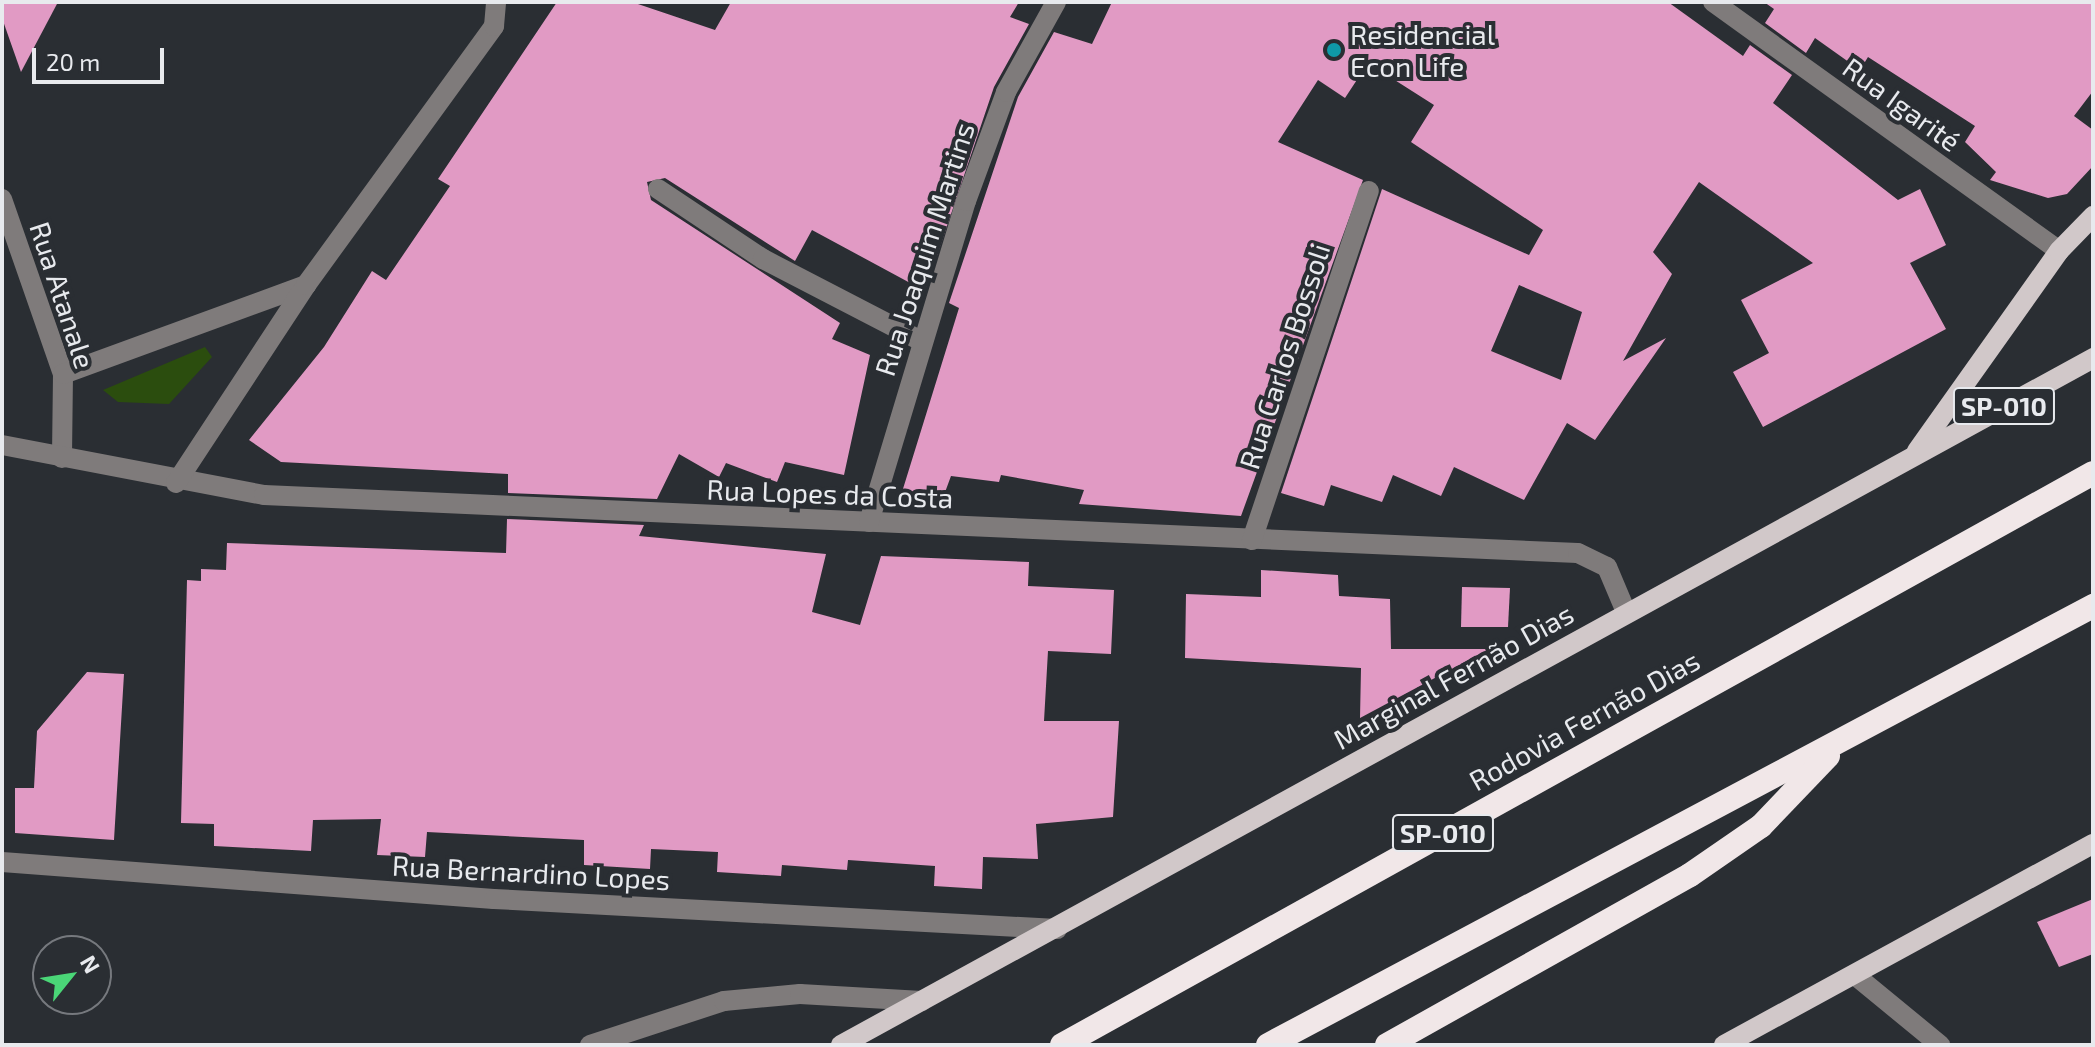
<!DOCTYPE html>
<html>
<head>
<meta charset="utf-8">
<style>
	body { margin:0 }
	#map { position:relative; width:2095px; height:1047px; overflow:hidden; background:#2a2e33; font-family:"Exo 2",sans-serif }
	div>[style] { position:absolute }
	.green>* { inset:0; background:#2b4d0e }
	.building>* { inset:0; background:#e19ac4 }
	.minor>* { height:20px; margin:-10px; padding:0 10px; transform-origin:10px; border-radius:10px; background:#7f7b7b }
	.major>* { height:20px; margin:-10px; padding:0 10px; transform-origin:10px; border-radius:10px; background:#d1c8c9 }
	.highway>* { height:24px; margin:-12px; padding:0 12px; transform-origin:12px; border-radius:12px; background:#f1e7e8 }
	.dots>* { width:22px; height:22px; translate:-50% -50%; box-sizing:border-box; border:4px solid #2a2e33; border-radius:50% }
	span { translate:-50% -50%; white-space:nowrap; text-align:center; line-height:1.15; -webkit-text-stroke:8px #2a2e33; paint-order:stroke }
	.shield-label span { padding:2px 6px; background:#2a2e33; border:2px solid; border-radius:6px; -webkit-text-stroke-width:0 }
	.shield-label { font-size:26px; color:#e8eaee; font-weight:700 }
	.poi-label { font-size:28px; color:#e8eaee }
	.left { translate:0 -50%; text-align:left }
	.street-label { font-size:28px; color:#e8eaee }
	.frame { position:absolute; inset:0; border:4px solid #e8eaee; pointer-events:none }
	.north { position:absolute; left:32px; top:935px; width:80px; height:80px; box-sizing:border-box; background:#2a2e33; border:2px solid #76797e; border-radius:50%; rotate:60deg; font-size:22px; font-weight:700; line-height:32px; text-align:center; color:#e8eaee }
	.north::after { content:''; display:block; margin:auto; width:28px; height:36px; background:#4ad677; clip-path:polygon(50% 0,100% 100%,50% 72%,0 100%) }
	.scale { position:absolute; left:32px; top:48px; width:132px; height:36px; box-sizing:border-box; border:4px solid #e8eaee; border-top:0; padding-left:10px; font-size:24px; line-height:28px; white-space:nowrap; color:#e8eaee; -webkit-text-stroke:6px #2a2e33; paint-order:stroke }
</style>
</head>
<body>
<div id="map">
	<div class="green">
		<div style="clip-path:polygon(205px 347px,212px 357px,169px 404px,118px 402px,103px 390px)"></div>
	</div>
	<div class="building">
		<div style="clip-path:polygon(2px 2px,58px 2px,21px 72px,2px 18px)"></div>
		<div style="clip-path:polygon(557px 2px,632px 2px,715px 30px,731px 2px,1019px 2px,1010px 17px,1029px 24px,994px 87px,925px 291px,812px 230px,795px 261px,665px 178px,647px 182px,651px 200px,840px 323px,832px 339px,870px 355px,844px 475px,785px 462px,777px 482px,726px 463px,719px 477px,679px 454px,657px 499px,508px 493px,508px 474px,281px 462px,249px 440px,324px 347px,372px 271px,386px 280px,450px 186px,438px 179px)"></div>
		<div style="clip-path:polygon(evenodd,1112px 2px,1668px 2px,1743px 56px,1750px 45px,1792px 75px,1773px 103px,1898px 200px,1920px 189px,1946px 245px,1910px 263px,1946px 329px,1763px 427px,1733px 372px,1769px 353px,1741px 300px,1813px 263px,1699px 182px,1653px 252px,1672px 274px,1623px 361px,1666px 338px,1595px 440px,1567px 423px,1524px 500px,1454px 467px,1441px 496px,1393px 475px,1382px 502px,1331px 485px,1324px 506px,1281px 493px,1382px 189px,1529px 255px,1543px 230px,1411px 142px,1434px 105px,1368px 63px,1345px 98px,1318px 80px,1278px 142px,1363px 180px,1241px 516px,1079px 504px,1084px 490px,1001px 475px,999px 482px,951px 476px,944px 495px,902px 492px,959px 308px,949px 303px,1018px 97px,1054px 32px,1092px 44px,1112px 2px,1519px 285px,1582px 312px,1561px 380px,1491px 351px,1519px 285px)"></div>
		<div style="clip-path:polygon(1764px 2px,2093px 2px,2093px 91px,2074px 116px,2093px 130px,2093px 166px,2067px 194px,2048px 198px,1990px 180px,1996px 172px,1965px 142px,1975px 126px,1868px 57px,1860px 70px,1815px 38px,1806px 53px,1765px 23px,1774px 9px)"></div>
		<div style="clip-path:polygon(507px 519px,644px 525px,639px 536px,826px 554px,812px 612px,860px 625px,881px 556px,1029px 562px,1028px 586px,1114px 590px,1111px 654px,1048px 651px,1044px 721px,1119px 721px,1113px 817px,1036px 824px,1038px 859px,983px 857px,982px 889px,934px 886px,935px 866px,848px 860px,847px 870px,782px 865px,781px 876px,717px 872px,718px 852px,651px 849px,650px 869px,584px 865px,584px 840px,427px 832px,425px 857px,377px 855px,381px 819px,313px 820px,311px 851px,214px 846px,214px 824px,181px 823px,187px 580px,201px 581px,201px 569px,226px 570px,227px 543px,506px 553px)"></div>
		<div style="clip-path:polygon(1261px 570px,1338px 575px,1339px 596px,1390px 599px,1391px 649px,1489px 649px,1360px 718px,1361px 668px,1185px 658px,1186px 594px,1261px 597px)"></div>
		<div style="clip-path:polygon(1462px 587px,1510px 588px,1508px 627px,1461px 627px)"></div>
		<div style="clip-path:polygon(87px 672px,124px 674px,114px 840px,15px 833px,15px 788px,34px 788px,37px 731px)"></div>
		<div style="clip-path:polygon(2093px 899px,2093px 954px,2059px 967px,2037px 922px)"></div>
	</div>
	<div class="minor">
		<div style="left:1713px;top:2px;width:426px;rotate:35.7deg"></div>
		<div style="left:658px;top:189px;width:126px;rotate:33.7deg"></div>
		<div style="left:763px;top:259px;width:178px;rotate:27.4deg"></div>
		<div style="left:2px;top:199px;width:185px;rotate:70.8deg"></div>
		<div style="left:63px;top:374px;width:84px;rotate:90.7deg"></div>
		<div style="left:63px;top:374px;width:259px;rotate:-20.1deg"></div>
		<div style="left:2px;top:445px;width:267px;rotate:10.8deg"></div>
		<div style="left:264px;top:495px;width:1315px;rotate:2.53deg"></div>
		<div style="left:1578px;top:553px;width:32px;rotate:26deg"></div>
		<div style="left:1607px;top:567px;width:49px;rotate:67.1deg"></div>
		<div style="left:176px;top:483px;width:237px;rotate:-56.7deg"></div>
		<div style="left:306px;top:285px;width:320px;rotate:-54deg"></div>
		<div style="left:494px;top:26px;width:24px;rotate:-85deg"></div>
		<div style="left:869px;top:522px;width:335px;rotate:-73.2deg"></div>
		<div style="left:966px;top:201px;width:116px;rotate:-69.8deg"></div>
		<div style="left:1006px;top:92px;width:103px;rotate:-60.9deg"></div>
		<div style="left:1252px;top:540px;width:368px;rotate:-71.5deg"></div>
		<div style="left:2px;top:862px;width:493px;rotate:4.3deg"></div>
		<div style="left:494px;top:899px;width:564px;rotate:3.05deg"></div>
		<div style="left:1856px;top:976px;width:109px;rotate:39.4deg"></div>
		<div style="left:590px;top:1045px;width:141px;rotate:-18.2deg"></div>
		<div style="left:724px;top:1001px;width:76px;rotate:-5.3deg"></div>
		<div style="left:800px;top:994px;width:122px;rotate:3.3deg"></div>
	</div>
	<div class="major">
		<div style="left:1917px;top:451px;width:245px;rotate:-54.6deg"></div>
		<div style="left:2059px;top:251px;width:49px;rotate:-45.8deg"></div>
		<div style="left:841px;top:1045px;width:1428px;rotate:-28.75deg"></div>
		<div style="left:1724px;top:1045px;width:420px;rotate:-28.6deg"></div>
	</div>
	<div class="highway">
		<div style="left:1062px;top:1045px;width:1179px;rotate:-29.02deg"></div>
		<div style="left:1268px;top:1045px;width:935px;rotate:-28.02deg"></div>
		<div style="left:1387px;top:1045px;width:347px;rotate:-29.3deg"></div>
		<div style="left:1690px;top:875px;width:86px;rotate:-34.6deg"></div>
		<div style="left:1761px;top:826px;width:97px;rotate:-46.3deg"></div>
	</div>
	<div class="dots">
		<div style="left:1334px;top:50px;background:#0f9aa8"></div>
	</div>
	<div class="shield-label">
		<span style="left:2004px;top:406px">SP-010</span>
		<span style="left:1443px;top:833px">SP-010</span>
	</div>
	<div class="poi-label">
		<span class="left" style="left:1350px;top:50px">Residencial<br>Econ Life</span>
	</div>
	<div class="street-label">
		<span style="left:1902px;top:104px;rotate:36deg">Rua Igarité</span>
		<span style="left:924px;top:249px;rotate:-72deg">Rua Joaquim Martins</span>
		<span style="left:63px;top:295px;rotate:72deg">Rua Atanale</span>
		<span style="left:1284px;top:356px;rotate:-72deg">Rua Carlos Bossoli</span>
		<span style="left:830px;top:493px;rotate:2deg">Rua Lopes da Costa</span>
		<span style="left:1453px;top:676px;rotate:-29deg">Marginal Fernão Dias</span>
		<span style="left:1584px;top:720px;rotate:-29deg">Rodovia Fernão Dias</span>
		<span style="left:531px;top:872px;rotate:3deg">Rua Bernardino Lopes</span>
	</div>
	<div class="frame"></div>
	<div class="north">N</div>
	<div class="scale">20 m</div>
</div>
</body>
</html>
